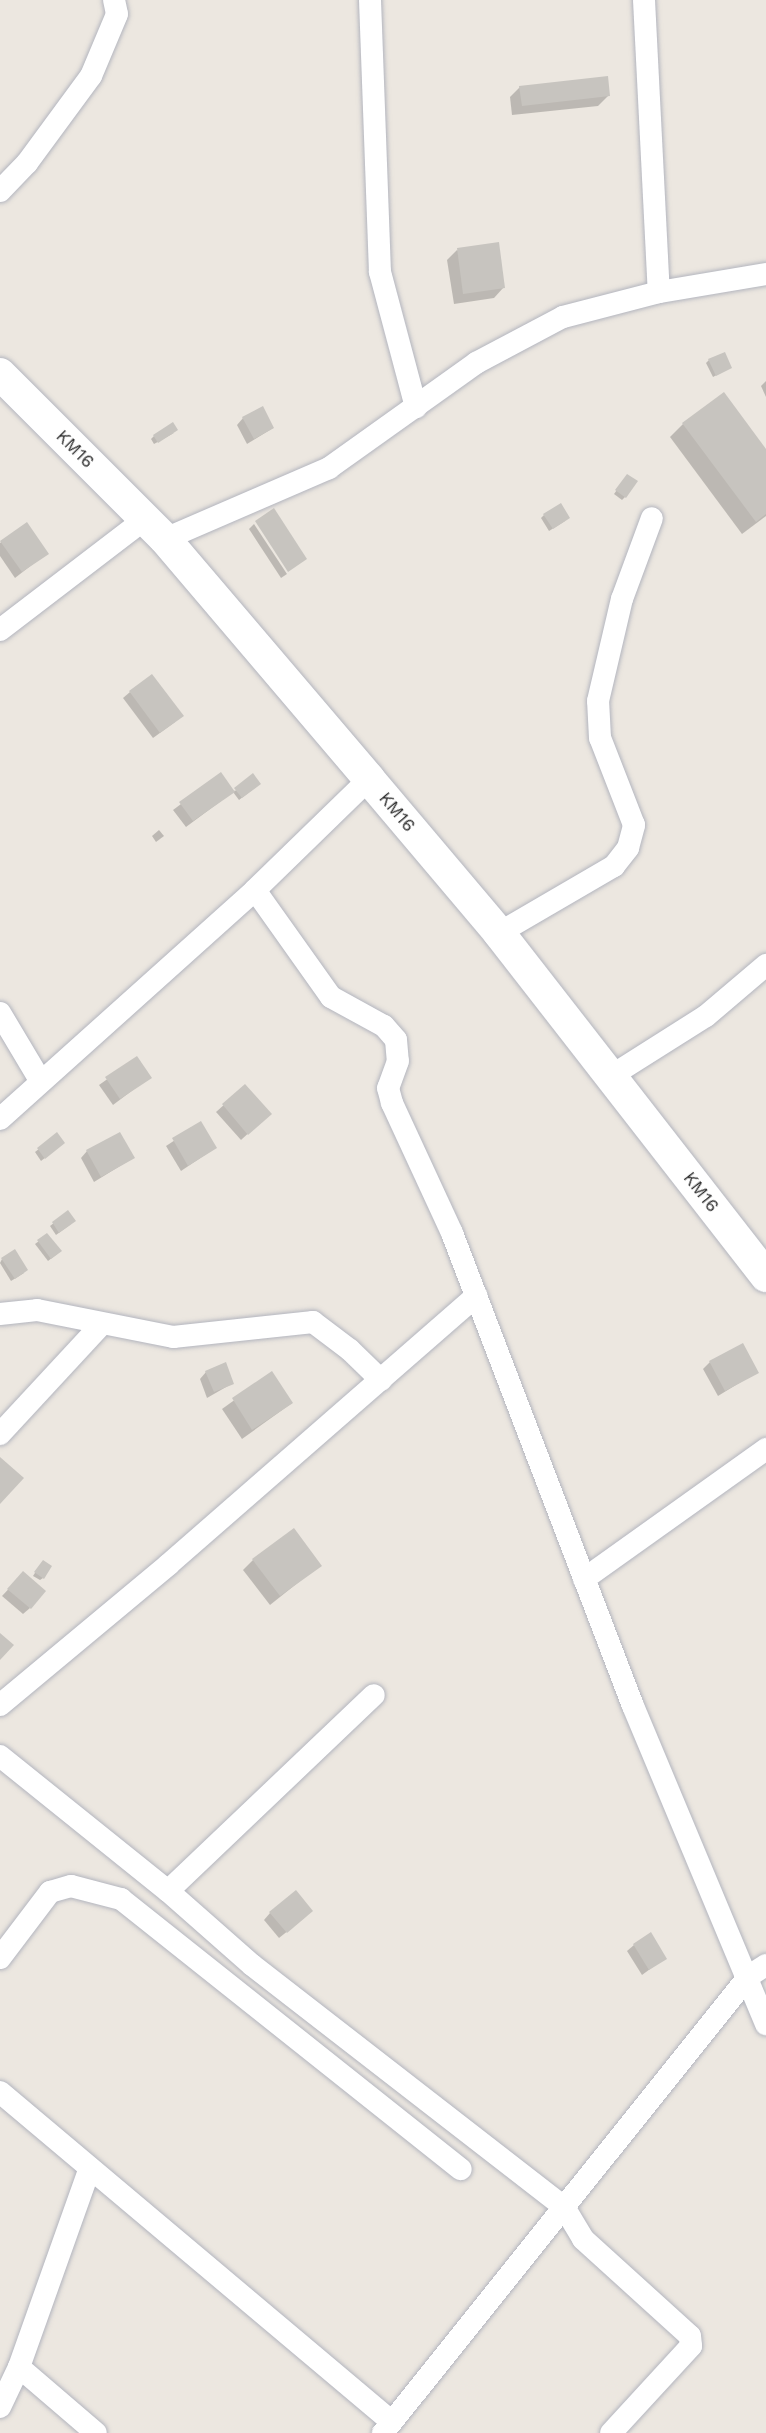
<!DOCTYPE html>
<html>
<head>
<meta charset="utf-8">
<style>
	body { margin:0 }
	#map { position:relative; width:766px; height:2433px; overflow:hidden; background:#ece7e0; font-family:"Work Sans",sans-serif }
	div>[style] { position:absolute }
	.shadow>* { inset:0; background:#0003 }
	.building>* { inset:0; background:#c7c4bf }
	.roads { filter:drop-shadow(0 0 2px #b3b5be) drop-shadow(0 0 2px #b3b5be) }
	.street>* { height:22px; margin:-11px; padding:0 11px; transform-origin:11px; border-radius:11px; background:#fff }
	.secondary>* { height:32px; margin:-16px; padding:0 16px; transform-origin:16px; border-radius:16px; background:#fff }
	span { translate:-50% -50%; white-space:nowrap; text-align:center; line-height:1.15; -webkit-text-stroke:5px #fff; paint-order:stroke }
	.street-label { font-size:18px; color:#2c2c2c }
</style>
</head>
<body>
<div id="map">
	<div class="shadow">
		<div style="clip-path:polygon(520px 87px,608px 96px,598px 106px,512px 115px,510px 97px)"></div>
		<div style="clip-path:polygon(457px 250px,504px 287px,494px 298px,454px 304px,447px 260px)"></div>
		<div style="clip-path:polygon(709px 360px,730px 368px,713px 377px,706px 363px)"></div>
		<div style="clip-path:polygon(766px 381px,766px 397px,761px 386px)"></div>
		<div style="clip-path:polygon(243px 418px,273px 428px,247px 444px,237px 425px)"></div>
		<div style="clip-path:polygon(683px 424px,766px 451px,766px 516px,742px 534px,670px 437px)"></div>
		<div style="clip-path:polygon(174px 433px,154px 444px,151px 439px,154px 436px)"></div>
		<div style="clip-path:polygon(625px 479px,625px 497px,622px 500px,614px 494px)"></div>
		<div style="clip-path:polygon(544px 515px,565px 521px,549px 531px,541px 518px)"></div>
		<div style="clip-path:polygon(27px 524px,47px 553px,15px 578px,0 556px,0 543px)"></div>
		<div style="clip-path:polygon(254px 524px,287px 574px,281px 578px,249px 529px)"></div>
		<div style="clip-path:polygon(130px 692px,175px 722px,153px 738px,123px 698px)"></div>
		<div style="clip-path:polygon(221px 774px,233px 791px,256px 787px,239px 800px,233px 792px,186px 827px,173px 810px)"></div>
		<div style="clip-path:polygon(159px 830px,164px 836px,156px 842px,152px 836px)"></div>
		<div style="clip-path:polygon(137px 1058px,150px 1077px,113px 1105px,99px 1085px)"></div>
		<div style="clip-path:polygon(245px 1086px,263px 1120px,241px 1140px,216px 1112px)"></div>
		<div style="clip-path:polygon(201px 1123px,215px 1148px,181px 1171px,166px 1146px)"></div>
		<div style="clip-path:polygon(57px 1135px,60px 1146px,41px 1161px,35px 1152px)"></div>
		<div style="clip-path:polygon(87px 1151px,133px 1158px,94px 1182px,81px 1158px)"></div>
		<div style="clip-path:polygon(68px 1212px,71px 1224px,56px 1235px,50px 1226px)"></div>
		<div style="clip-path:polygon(47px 1235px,57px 1254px,48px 1261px,35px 1244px)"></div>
		<div style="clip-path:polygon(2px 1259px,24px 1273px,11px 1281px,0 1263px)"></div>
		<div style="clip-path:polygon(710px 1362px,757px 1372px,718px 1396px,703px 1369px)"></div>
		<div style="clip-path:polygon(206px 1372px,233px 1383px,207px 1398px,200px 1379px)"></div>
		<div style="clip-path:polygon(272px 1373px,292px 1403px,242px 1439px,222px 1409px)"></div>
		<div style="clip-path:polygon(253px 1560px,320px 1565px,270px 1605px,243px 1570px)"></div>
		<div style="clip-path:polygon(40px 1565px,43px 1578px,40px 1580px,33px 1576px)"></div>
		<div style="clip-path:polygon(17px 1580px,30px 1608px,23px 1614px,2px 1596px)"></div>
		<div style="clip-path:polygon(270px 1913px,304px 1918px,279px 1938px,264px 1920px)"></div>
		<div style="clip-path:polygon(634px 1945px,665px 1958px,642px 1975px,627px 1951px)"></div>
	</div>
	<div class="building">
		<div style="clip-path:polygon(608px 76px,610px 96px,522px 106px,519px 86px)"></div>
		<div style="clip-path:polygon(499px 242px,505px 288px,463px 294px,457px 248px)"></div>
		<div style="clip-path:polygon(725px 352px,732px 368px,716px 376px,708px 359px)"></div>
		<div style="clip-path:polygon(724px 392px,766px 449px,766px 514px,756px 522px,682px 423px)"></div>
		<div style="clip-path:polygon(263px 406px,274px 428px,254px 439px,242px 417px)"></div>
		<div style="clip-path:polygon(173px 422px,178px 430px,158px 443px,153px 435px)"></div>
		<div style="clip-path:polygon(627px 474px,638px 481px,626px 498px,615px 490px)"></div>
		<div style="clip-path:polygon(561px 503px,570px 518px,553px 529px,543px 514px)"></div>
		<div style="clip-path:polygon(274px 508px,307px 559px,288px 572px,255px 521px)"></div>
		<div style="clip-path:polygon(27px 522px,49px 554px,22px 572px,0 541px)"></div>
		<div style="clip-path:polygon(152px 674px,184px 716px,160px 733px,129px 691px)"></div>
		<div style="clip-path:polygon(221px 772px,235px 792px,193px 821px,179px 802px)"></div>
		<div style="clip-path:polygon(253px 773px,261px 784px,242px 798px,234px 788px)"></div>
		<div style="clip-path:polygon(137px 1056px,152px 1078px,120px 1099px,105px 1077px)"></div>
		<div style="clip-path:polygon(245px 1084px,272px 1114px,248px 1135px,222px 1104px)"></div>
		<div style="clip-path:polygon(201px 1121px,217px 1148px,188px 1166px,172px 1138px)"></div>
		<div style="clip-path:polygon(57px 1132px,65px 1143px,45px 1159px,37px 1148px)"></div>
		<div style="clip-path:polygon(120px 1132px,135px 1158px,101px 1177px,86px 1150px)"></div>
		<div style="clip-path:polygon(68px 1210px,76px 1221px,59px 1233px,52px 1222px)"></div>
		<div style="clip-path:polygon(47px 1233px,62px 1251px,51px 1259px,37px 1240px)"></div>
		<div style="clip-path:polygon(15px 1249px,28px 1270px,15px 1279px,1px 1258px)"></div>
		<div style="clip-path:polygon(743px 1343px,759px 1373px,725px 1391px,709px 1361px)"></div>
		<div style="clip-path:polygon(226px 1362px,234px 1384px,214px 1392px,205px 1371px)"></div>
		<div style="clip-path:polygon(272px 1371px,293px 1403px,252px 1430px,232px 1398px)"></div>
		<div style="clip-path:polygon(0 1457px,24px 1478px,0 1504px)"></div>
		<div style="clip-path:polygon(294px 1528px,322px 1566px,280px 1596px,252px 1559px)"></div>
		<div style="clip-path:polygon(43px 1560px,52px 1566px,44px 1579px,34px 1572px)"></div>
		<div style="clip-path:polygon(23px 1571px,46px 1591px,31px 1609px,7px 1589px)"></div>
		<div style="clip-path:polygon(0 1633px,14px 1645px,0 1660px)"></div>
		<div style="clip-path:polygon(296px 1890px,313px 1911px,287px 1933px,269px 1912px)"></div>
		<div style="clip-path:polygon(651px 1932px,667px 1959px,649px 1970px,633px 1944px)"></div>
	</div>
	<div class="roads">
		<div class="street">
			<div style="left:370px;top:0;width:272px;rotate:87.9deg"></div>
			<div style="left:380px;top:272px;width:140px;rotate:75.1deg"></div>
			<div style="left:644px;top:0;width:292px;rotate:87.1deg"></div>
			<div style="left:0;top:191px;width:39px;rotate:-46deg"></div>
			<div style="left:27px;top:163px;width:108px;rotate:-53.7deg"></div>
			<div style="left:91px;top:76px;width:67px;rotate:-67.2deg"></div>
			<div style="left:117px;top:14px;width:14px;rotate:-102deg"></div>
			<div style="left:165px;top:539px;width:179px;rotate:-23.4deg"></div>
			<div style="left:329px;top:468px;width:181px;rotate:-35.5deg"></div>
			<div style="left:476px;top:363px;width:98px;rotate:-27.9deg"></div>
			<div style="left:563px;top:317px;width:99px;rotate:-14.6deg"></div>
			<div style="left:659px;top:292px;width:109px;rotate:-9.5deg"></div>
			<div style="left:0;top:630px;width:183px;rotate:-37.4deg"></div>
			<div style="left:255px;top:890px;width:131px;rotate:54.6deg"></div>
			<div style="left:331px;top:997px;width:60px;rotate:28.7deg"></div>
			<div style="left:384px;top:1026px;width:18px;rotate:49deg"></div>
			<div style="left:396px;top:1040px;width:21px;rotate:85deg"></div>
			<div style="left:398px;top:1061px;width:29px;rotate:110deg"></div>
			<div style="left:388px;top:1088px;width:16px;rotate:75deg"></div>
			<div style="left:392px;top:1103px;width:143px;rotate:65.2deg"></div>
			<div style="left:452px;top:1233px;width:506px;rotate:69.06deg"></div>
			<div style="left:633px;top:1706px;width:345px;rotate:67.3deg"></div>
			<div style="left:499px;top:933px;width:133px;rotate:-30.2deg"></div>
			<div style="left:614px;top:866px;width:23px;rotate:-52deg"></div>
			<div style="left:628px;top:848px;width:24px;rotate:-75deg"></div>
			<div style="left:634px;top:825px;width:93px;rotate:-111.3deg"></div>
			<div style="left:600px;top:738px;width:37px;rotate:-93deg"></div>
			<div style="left:598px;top:701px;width:105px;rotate:-76.8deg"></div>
			<div style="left:622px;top:599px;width:86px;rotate:-69.7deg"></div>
			<div style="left:0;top:1013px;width:78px;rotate:59.2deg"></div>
			<div style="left:611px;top:1076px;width:112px;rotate:-32.3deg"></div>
			<div style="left:706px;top:1016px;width:79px;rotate:-40.4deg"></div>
			<div style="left:0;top:1119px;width:343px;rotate:-41.9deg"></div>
			<div style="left:255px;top:890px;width:159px;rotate:-44.2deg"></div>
			<div style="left:0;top:1314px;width:37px;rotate:-6deg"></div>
			<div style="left:37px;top:1310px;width:139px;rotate:11.2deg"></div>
			<div style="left:173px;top:1337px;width:141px;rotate:-6.1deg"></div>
			<div style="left:313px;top:1322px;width:46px;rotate:37.1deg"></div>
			<div style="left:350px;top:1350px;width:43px;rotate:44.1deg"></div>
			<div style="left:0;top:1434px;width:149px;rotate:-47.2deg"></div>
			<div style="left:584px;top:1579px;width:224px;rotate:-35.5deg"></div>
			<div style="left:0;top:1705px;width:220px;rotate:-39.8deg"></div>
			<div style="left:169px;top:1564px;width:408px;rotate:-41.1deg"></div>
			<div style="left:0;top:1756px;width:216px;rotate:38.8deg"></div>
			<div style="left:168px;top:1891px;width:112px;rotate:41.4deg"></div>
			<div style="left:252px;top:1965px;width:395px;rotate:37.8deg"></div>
			<div style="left:564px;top:2207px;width:37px;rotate:59deg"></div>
			<div style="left:583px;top:2239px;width:144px;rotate:42.2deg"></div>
			<div style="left:690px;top:2336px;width:10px;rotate:84deg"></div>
			<div style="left:691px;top:2346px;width:118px;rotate:132.6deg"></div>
			<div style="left:168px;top:1891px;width:284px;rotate:-43.6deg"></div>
			<div style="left:0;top:1958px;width:83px;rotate:-52.9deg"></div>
			<div style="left:50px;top:1892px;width:22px;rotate:-16deg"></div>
			<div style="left:71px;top:1886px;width:52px;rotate:14.6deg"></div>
			<div style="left:121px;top:1899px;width:434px;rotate:38.5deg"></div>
			<div style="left:0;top:2092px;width:512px;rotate:40.09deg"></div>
			<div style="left:19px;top:2367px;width:101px;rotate:40.6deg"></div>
			<div style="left:0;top:2407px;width:44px;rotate:-64.6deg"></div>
			<div style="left:19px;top:2367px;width:211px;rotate:-70.4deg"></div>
			<div style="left:383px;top:2433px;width:585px;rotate:-51.31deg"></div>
			<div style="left:749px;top:1976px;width:20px;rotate:-33deg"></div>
		</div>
		<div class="secondary">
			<div style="left:0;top:374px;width:233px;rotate:45deg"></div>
			<div style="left:165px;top:539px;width:315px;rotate:49.6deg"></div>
			<div style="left:369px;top:779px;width:202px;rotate:49.8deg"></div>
			<div style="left:499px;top:933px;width:435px;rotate:52.1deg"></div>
		</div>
	</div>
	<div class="street-label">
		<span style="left:75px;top:449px;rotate:45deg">KM16</span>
		<span style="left:397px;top:812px;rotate:50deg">KM16</span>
		<span style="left:701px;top:1192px;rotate:52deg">KM16</span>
	</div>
</div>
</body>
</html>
